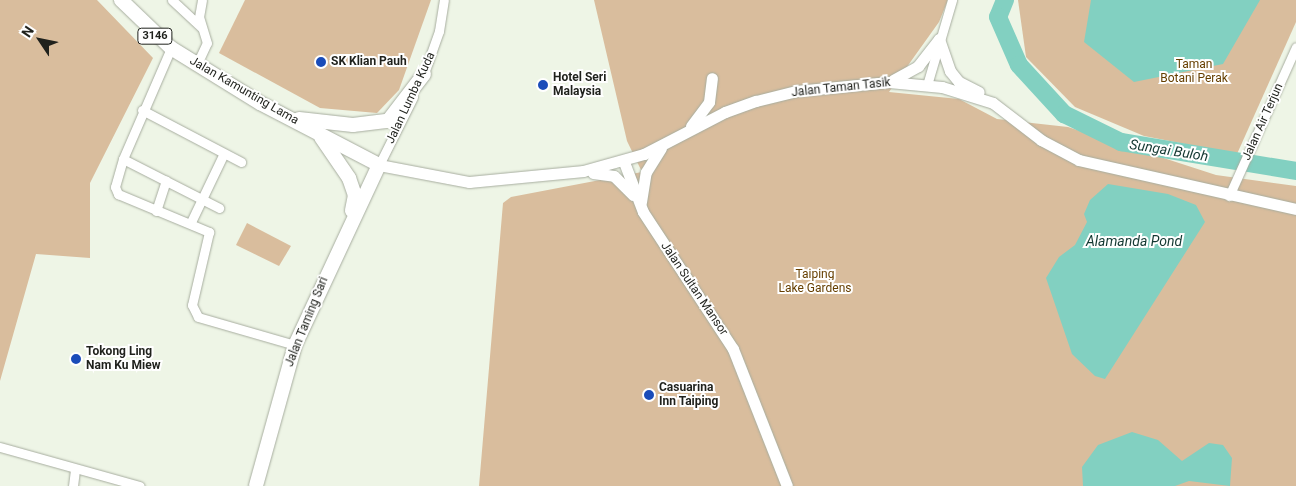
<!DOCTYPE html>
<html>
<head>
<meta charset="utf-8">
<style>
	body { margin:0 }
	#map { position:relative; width:1296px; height:486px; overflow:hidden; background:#eef5e6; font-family:Roboto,sans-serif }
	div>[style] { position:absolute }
	.green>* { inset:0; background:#d9bd9d }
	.water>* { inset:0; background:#82d0c1 }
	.river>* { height:18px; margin:-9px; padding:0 9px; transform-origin:9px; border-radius:9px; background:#82d0c1 }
	.roads { filter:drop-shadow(0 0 1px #a7ad9f) drop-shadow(0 0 1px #a7ad9f) }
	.minor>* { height:9px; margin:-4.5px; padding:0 4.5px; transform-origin:4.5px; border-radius:4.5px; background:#fff }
	.tertiary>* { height:11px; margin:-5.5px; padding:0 5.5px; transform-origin:5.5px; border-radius:5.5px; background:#fff }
	.primary>* { height:14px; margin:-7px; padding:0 7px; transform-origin:7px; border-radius:7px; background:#fff }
	.dots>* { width:14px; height:14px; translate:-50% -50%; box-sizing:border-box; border:2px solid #fff; border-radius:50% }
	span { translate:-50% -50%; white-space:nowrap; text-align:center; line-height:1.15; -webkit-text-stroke:4px #fff; paint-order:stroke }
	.shield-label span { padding:1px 4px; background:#fff; border:1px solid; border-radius:4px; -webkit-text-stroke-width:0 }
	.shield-label { font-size:11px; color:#1f211c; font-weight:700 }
	.poi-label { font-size:12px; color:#1f211c; font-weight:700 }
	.left { translate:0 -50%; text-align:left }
	.park-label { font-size:12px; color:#663f00 }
	.street-label { font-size:12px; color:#1f211c }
	.water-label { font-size:14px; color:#133832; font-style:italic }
	.north { position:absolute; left:15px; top:15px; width:50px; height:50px; -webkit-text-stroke:4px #fff; paint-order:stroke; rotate:304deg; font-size:14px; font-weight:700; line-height:20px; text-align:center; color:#1f211c }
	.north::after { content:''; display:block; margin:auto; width:18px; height:22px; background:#1f211c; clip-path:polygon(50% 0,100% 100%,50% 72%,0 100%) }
</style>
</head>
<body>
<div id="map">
	<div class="green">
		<div style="clip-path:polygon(0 0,97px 0,153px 58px,90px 183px,90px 258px,36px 254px,0 381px)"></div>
		<div style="clip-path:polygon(245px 0,431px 0,399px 90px,377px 113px,320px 108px,219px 53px)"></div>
		<div style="clip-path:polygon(594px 0,948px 0,939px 22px,889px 92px,959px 99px,997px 119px,1068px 127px,1216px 175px,1296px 186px,1296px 486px,479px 486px,503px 203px,511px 197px,642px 172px,627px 141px)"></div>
		<div style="clip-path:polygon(1018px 0,1296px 0,1296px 22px,1237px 154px,1144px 136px,1075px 107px,1026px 57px)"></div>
		<div style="clip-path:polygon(247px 223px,291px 246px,279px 266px,236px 245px)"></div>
	</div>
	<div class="water">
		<div style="clip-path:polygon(1091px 0,1260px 0,1223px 64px,1134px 82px,1084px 42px)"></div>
		<div style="clip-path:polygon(1108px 184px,1168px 194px,1196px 205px,1205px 222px,1105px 379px,1095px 376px,1072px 354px,1046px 278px,1059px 257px,1075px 245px,1087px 222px,1084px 214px,1090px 200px)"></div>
		<div style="clip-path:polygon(1132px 432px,1158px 440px,1182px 461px,1209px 443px,1223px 445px,1232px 458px,1230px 486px,1189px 481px,1175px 486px,1083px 486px,1082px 467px,1098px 445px)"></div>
	</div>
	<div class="river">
		<div style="left:1005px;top:0;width:18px;rotate:112deg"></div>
		<div style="left:998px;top:17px;width:52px;rotate:66.4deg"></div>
		<div style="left:1019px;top:65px;width:67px;rotate:47.4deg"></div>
		<div style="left:1064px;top:114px;width:64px;rotate:26.2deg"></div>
		<div style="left:1121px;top:142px;width:177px;rotate:9.4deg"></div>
	</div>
	<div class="roads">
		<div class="minor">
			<div style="left:172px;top:0;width:40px;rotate:43deg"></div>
			<div style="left:171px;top:48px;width:121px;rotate:113.4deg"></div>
			<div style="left:123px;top:159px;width:29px;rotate:106deg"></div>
			<div style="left:115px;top:187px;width:8px;rotate:67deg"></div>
			<div style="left:118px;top:194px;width:99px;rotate:22.7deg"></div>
			<div style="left:209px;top:232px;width:75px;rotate:103.1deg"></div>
			<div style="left:192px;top:305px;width:13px;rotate:63deg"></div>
			<div style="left:198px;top:317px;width:101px;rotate:16.1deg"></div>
			<div style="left:197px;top:64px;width:23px;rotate:-65deg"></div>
			<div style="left:207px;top:43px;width:27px;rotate:-107deg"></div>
			<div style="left:199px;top:17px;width:17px;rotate:-80deg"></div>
			<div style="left:422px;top:79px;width:51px;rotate:-70.5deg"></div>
			<div style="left:439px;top:31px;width:31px;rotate:-81deg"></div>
			<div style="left:927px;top:85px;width:89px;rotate:-73.6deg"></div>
			<div style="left:142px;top:110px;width:112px;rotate:27.7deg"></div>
			<div style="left:123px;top:159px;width:108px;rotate:27deg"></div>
			<div style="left:379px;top:165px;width:76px;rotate:-63.4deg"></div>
			<div style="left:1229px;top:196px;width:163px;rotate:-65.8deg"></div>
			<div style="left:156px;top:211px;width:32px;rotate:-72deg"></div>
			<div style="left:191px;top:222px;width:76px;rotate:-64.4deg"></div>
			<div style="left:0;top:447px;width:145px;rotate:15.6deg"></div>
			<div style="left:73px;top:486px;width:17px;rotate:-83deg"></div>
		</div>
		<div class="tertiary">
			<div style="left:939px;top:39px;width:34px;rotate:71deg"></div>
			<div style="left:950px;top:71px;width:14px;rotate:51deg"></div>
			<div style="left:959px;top:82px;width:22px;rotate:27deg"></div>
			<div style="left:893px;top:80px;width:29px;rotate:-29deg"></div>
			<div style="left:918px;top:66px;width:34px;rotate:-52deg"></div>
			<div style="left:691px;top:126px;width:30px;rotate:-53deg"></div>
			<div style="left:709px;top:102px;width:24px;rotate:-83deg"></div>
			<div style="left:624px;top:162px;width:53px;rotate:69.2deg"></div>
			<div style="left:643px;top:212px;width:164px;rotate:56.7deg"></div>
			<div style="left:733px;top:349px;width:147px;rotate:68.5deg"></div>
			<div style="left:379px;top:165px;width:92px;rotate:10.7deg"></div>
			<div style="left:469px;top:182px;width:115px;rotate:-5.5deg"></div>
			<div style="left:583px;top:171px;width:63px;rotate:-15.6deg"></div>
			<div style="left:644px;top:154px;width:91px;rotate:-27.4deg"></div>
			<div style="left:725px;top:112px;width:33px;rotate:-20deg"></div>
			<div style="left:756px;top:101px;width:41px;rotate:-14deg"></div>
			<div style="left:796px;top:91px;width:93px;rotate:-5.5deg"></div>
			<div style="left:889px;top:82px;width:53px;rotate:5.4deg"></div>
			<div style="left:942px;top:87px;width:53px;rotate:17.4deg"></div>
			<div style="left:993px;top:103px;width:61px;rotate:37.6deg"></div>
			<div style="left:1041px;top:140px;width:43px;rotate:27.8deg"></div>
			<div style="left:1079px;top:160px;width:222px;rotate:12.7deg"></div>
			<div style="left:593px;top:173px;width:21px;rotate:8deg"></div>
			<div style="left:614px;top:176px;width:27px;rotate:45deg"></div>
			<div style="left:641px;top:202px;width:30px;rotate:-81deg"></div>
			<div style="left:646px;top:172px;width:28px;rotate:-58deg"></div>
		</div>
		<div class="primary">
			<div style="left:121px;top:0;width:69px;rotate:43.8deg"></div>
			<div style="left:171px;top:48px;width:105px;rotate:31.7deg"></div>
			<div style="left:260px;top:103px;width:134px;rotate:27.5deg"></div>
			<div style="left:379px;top:165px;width:199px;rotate:115deg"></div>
			<div style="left:295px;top:345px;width:146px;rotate:105.5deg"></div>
			<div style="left:299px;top:119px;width:54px;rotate:6.3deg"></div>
			<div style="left:353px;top:125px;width:35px;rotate:-7deg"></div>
			<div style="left:388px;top:121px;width:59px;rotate:-52.5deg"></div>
			<div style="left:321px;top:137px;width:50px;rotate:55.7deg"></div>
			<div style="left:349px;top:178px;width:18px;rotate:71deg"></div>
			<div style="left:355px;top:195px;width:16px;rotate:101deg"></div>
		</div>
	</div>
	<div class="dots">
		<div style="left:321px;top:62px;background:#1a4cb9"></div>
		<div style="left:543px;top:85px;background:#1a4cb9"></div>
		<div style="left:76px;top:359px;background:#1a4cb9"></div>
		<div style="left:649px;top:395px;background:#1a4cb9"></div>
	</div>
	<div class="shield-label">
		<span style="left:155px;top:36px">3146</span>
	</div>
	<div class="poi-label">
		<span class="left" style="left:331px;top:62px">SK Klian Pauh</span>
		<span class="left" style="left:553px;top:85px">Hotel Seri<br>Malaysia</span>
		<span class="left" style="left:86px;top:359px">Tokong Ling<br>Nam Ku Miew</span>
		<span class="left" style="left:659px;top:395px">Casuarina<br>Inn Taiping</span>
	</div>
	<div class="park-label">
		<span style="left:1194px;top:72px">Taman<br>Botani Perak</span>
		<span style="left:815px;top:282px">Taiping<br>Lake Gardens</span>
	</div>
	<div class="street-label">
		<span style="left:841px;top:88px;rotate:-6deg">Jalan Taman Tasik</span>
		<span style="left:244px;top:91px;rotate:30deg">Jalan Kamunting Lama</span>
		<span style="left:411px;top:98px;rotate:-65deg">Jalan Lumba Kuda</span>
		<span style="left:1263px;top:122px;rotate:-66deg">Jalan Air Terjun</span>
		<span style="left:694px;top:289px;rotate:56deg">Jalan Sultan Mansor</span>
		<span style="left:307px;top:322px;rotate:-68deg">Jalan Taming Sari</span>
	</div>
	<div class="water-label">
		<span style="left:1169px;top:150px;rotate:9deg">Sungai Buloh</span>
		<span style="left:1134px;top:241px">Alamanda Pond</span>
	</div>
	<div class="north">N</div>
</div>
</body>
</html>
